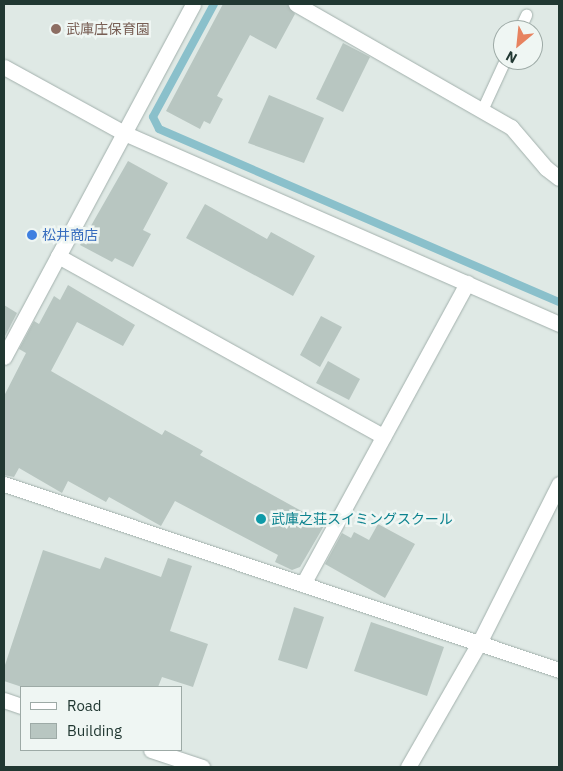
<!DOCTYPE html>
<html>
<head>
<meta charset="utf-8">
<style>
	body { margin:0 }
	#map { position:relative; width:563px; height:771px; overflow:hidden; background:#dfe9e5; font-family:"IBM Plex Sans","Noto Sans JP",sans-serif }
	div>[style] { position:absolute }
	.stream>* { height:8px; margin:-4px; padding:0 4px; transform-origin:4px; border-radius:4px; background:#8ac0cb }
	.building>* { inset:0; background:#b8c6c1 }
	.roads { filter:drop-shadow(0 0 1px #a2b0ac) drop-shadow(0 0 1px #a2b0ac) }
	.lane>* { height:11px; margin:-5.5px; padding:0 5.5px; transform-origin:5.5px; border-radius:5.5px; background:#fff }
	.street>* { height:15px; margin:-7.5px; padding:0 7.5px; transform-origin:7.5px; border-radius:7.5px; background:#fff }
	.dots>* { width:14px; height:14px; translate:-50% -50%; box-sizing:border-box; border:2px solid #eff6f3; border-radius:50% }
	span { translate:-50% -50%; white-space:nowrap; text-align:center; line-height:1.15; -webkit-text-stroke:5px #eff6f3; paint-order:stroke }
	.education-label { font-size:14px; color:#785e54 }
	.left { translate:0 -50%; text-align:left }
	.shop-label { font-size:14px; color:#366cbe }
	.culture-label { font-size:14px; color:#0d838f }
	.frame { position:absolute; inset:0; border:5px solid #213832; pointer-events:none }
	.legend { position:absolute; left:20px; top:686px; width:162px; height:65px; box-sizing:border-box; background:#eff6f3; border:1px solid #9daaa6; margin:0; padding:6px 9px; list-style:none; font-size:15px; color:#213832 }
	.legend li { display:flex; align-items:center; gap:10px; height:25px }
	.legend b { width:25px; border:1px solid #9daaa6 }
	.north { position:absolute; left:493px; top:20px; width:50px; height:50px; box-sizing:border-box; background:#eff6f3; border:1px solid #9daaa6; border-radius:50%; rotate:208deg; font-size:14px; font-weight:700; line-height:20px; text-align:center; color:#213832 }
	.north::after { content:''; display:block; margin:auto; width:18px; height:22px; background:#e7825f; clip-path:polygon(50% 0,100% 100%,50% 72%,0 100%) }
</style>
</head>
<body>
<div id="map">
	<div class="stream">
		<div style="left:214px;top:4px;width:128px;rotate:118.4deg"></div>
		<div style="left:153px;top:117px;width:13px;rotate:63deg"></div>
		<div style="left:159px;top:129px;width:436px;rotate:23.4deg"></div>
	</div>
	<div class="building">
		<div style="clip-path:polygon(223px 4px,287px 4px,295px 14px,276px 49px,250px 35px,217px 96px,223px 99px,210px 124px,204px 121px,200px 129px,166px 111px)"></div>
		<div style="clip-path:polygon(343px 43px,370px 57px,343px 112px,316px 99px)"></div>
		<div style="clip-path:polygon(269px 95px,324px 118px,304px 163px,248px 143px)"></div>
		<div style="clip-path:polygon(128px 161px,168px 183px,143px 230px,151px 234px,133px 267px,115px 258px,112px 262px,80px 245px)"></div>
		<div style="clip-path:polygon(205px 204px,267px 239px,271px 232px,315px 256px,293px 296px,186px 238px)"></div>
		<div style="clip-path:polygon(68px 285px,135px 325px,123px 346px,77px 322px,51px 371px,162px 435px,165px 430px,203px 451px,200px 455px,325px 524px,300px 567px,292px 570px,275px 562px,278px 555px,175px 501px,161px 526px,109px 497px,106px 502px,68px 481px,62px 493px,19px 468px,14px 477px,4px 475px,4px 396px,26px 353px,19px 349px,34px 321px,39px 324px,54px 296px,60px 300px)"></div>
		<div style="clip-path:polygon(4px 305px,17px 313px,4px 338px)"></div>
		<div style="clip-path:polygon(321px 316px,342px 327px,320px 367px,300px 355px)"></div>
		<div style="clip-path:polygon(328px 361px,360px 379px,349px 400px,316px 383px)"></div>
		<div style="clip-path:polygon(378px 524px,415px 544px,385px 598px,325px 564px,342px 533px,351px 538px,354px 532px,369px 540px)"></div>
		<div style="clip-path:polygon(43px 550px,100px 569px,105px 557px,161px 577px,168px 558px,192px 566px,170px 631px,208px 644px,193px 687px,162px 677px,158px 687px,22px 687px,4px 681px,4px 668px)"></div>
		<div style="clip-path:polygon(294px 607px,324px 617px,307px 669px,278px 660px)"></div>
		<div style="clip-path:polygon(371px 622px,444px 647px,427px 696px,354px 671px)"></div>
	</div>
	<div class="roads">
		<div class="lane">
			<div style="left:519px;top:30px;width:17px;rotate:-65deg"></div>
			<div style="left:482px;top:110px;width:55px;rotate:-65.3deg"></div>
		</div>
		<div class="street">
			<div style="left:296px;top:4px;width:248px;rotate:29.8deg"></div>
			<div style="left:511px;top:127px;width:54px;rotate:49.5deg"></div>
			<div style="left:546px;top:168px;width:16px;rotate:38deg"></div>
			<div style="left:4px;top:67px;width:137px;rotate:28.8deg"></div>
			<div style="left:124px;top:133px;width:475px;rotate:23.7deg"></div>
			<div style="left:58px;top:256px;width:372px;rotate:29deg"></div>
			<div style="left:4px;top:357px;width:400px;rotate:-61.8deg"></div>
			<div style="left:4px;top:484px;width:585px;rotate:18.53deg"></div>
			<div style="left:303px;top:584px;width:343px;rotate:-61.4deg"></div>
			<div style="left:4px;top:700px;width:18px;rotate:19deg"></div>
			<div style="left:151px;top:750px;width:54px;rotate:18.4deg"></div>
			<div style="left:408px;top:767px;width:143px;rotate:-60.2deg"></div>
			<div style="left:479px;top:643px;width:178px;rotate:-63.3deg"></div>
		</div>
	</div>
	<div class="dots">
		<div style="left:56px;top:29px;background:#8d6e63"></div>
		<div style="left:32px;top:235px;background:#3f7fe0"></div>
		<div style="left:261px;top:519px;background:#0f9aa8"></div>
	</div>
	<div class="education-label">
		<span class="left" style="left:66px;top:29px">武庫庄保育園</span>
	</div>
	<div class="shop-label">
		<span class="left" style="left:42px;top:235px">松井商店</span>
	</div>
	<div class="culture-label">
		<span class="left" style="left:271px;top:519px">武庫之荘スイミングスクール</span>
	</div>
	<div class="frame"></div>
	<ul class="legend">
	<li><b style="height:6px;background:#fff"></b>Road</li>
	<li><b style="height:14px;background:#b8c6c1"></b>Building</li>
	</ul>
	<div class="north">N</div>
</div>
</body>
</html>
